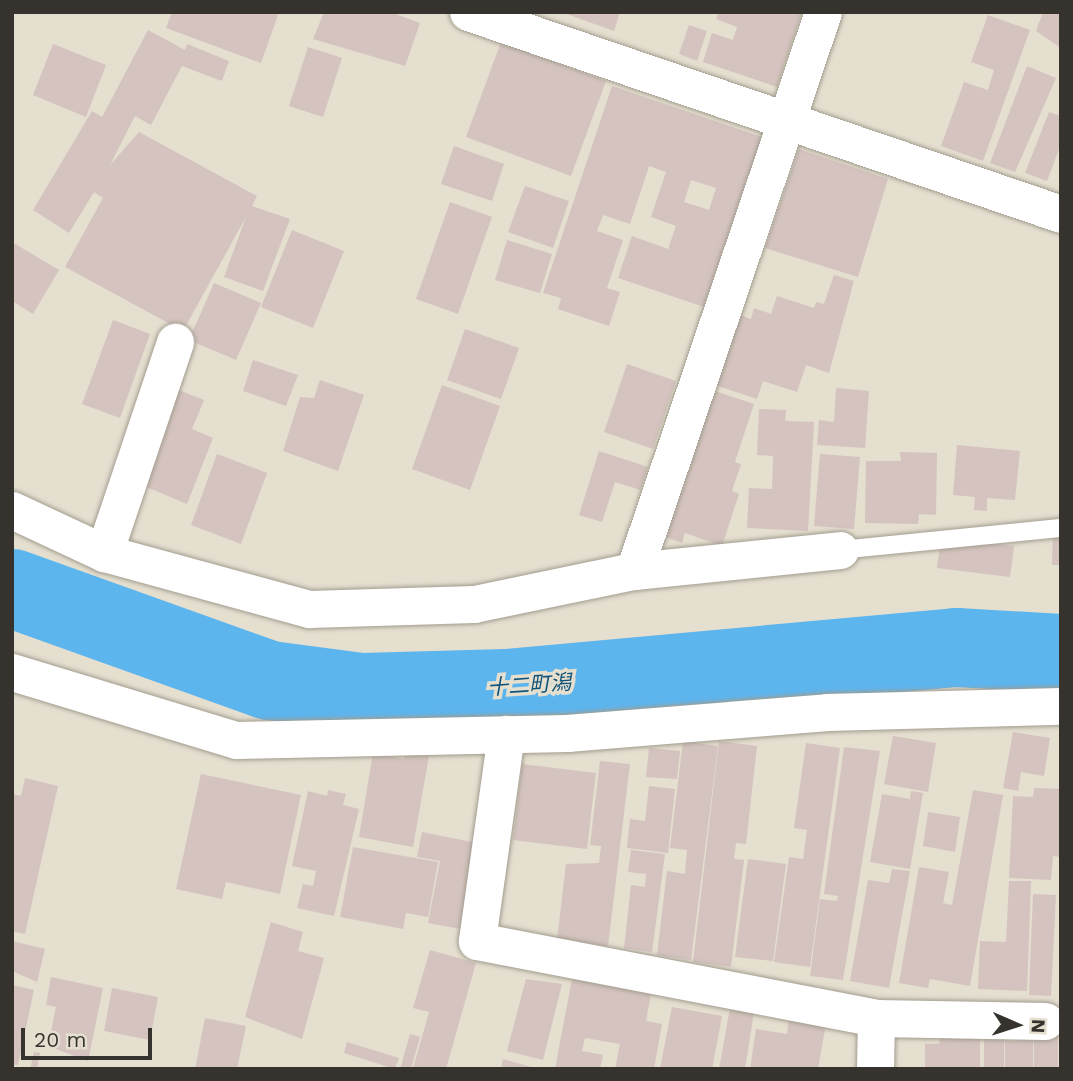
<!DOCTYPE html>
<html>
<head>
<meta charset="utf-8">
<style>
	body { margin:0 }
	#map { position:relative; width:1073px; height:1081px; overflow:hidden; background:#e5dfd0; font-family:"Work Sans","Noto Sans JP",sans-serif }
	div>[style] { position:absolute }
	.river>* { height:79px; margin:-39.5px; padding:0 39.5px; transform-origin:39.5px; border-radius:39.5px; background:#5db5ee }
	.building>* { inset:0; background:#d5c3bf }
	.roads { filter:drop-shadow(0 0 2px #a29d8f) drop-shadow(0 0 2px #a29d8f) }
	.lane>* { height:18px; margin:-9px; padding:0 9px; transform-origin:9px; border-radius:9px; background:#fff }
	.street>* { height:37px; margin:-18.5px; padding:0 18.5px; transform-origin:18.5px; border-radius:18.5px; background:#fff }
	span { translate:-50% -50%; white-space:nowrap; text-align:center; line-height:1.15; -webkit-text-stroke:7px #e5dfd0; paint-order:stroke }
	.water-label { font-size:21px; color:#0f5379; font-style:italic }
	.frame { position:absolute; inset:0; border:14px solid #36332e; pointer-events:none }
	.north { position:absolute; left:982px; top:990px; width:70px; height:70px; -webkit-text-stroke:5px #e5dfd0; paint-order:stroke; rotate:93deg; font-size:19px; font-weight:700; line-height:28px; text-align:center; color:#36332e }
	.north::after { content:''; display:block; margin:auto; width:24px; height:32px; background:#36332e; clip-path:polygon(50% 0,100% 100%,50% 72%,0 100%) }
	.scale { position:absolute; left:21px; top:1028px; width:131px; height:32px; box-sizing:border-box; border:4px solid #36332e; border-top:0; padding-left:9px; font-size:21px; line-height:24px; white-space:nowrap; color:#36332e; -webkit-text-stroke:5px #e5dfd0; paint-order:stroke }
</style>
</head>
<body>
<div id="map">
	<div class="river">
		<div style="left:12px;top:588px;width:273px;rotate:19.7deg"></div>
		<div style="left:269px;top:680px;width:94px;rotate:7.4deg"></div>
		<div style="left:362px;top:692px;width:144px;rotate:-1.6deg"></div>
		<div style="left:506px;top:688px;width:452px;rotate:-5.2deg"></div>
		<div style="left:956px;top:647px;width:105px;rotate:3.3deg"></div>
	</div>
	<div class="building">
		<div style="clip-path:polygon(172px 12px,279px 12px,261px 63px,166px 28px)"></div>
		<div style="clip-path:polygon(324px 12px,390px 12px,420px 23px,405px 66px,313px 39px)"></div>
		<div style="clip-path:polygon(561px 12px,620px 12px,614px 31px)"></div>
		<div style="clip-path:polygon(719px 12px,802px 12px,777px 87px,703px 62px,712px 33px,733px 40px,737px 27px,716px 19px)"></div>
		<div style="clip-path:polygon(1043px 12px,1061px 12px,1061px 48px,1036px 31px)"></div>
		<div style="clip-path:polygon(988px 15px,1030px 30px,983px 161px,941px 146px,964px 82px,988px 90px,994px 70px,971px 62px)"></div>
		<div style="clip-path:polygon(689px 25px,707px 31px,697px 61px,679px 54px)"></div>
		<div style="clip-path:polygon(148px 30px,185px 50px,187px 44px,229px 61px,222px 81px,182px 66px,151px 125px,135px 116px,110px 165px,139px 132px,257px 196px,252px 206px,290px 219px,263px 291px,224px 277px,246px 217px,183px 331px,65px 267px,103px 198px,94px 192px,69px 233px,33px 210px,92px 111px,102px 117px)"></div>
		<div style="clip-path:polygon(501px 42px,606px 81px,571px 176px,466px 137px)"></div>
		<div style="clip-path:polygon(53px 44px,106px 65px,86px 117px,33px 95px)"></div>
		<div style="clip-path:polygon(308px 47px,342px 58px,323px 117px,289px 106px)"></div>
		<div style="clip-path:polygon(1027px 66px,1056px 78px,1015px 172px,990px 163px)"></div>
		<div style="clip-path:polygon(evenodd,612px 86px,762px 137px,704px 307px,618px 278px,632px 236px,668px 249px,676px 226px,651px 217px,666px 172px,649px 166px,630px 224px,603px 215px,597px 231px,623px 240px,607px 288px,620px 292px,609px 326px,558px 309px,561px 298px,543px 293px,612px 86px,691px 180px,716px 188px,709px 210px,684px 202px,691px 180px)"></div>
		<div style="clip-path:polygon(1049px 112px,1061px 116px,1061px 144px,1047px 181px,1025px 173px)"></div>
		<div style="clip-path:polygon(454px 146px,504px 164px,492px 201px,441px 184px)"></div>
		<div style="clip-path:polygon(799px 149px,888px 179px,858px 277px,765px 248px)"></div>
		<div style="clip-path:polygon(525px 186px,569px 201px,553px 248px,508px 232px)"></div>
		<div style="clip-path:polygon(450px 202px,492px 217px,458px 314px,416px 299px)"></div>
		<div style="clip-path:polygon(292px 230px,344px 251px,313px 328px,261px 307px)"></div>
		<div style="clip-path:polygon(507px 240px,552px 254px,540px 293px,495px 280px)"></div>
		<div style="clip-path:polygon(12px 242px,59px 270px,33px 314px,12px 301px)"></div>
		<div style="clip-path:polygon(834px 275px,854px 281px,829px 373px,806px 365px,797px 392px,763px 381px,757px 399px,712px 384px,735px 313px,751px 319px,754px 308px,771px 314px,777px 296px,814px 308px,816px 302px,824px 304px)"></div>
		<div style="clip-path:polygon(214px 283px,261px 303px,236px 360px,189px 340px)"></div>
		<div style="clip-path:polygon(113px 320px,150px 334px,120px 418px,82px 404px)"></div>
		<div style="clip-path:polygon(465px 329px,519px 348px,501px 399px,447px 380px)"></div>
		<div style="clip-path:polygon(253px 360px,298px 375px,286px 406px,243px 391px)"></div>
		<div style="clip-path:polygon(627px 364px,676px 381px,653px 449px,604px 432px)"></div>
		<div style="clip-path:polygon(320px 380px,364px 395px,338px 471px,283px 451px,300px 397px,314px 398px)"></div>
		<div style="clip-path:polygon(442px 385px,500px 406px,470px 490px,412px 469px)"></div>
		<div style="clip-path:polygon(174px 388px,204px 400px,192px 429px,213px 438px,187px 504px,137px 483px)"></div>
		<div style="clip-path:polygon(836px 388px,869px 391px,865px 448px,817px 445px,819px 420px,834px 422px)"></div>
		<div style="clip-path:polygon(712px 390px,754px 404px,735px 462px,741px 464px,732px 491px,739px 494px,722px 546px,685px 533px,682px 543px,663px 536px)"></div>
		<div style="clip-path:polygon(759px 409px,786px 410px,785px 421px,814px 422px,808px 531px,747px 528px,749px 488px,772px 489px,773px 456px,757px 455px)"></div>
		<div style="clip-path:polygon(957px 445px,1020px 451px,1015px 500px,987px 498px,987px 511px,974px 510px,975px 497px,953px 495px)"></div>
		<div style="clip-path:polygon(599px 451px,648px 467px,640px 490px,615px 482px,602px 522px,579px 515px)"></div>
		<div style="clip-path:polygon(900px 452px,937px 453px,936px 515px,919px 514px,918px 524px,865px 523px,866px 461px,901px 461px)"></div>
		<div style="clip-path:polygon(217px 454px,267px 473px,241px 544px,191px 525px)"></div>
		<div style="clip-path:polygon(820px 454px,860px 457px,854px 529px,814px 526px)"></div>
		<div style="clip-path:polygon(1053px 527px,1061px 527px,1061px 565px,1052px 565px)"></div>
		<div style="clip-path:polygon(941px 537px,1014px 546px,1010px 577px,937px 568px)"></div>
		<div style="clip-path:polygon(1013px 732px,1050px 738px,1044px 776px,1021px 772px,1018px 791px,1003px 788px)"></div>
		<div style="clip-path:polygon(893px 736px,936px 743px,928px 792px,884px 784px)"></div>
		<div style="clip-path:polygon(683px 741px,718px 746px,691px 960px,657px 955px,667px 871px,685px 874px,687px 850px,670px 848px)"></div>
		<div style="clip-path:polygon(719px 741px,757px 746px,746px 844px,736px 843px,734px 859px,744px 860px,731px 967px,693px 962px)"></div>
		<div style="clip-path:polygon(806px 743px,840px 748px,810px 967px,774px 962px,789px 857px,803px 859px,807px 830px,794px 828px)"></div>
		<div style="clip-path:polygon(844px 747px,880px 751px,843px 980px,810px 976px,820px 899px,837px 901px,838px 896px,824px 894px)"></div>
		<div style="clip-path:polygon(649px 748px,680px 751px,677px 779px,646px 777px)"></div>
		<div style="clip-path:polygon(405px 752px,429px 756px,413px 847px,359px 837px,373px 753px,404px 759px)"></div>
		<div style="clip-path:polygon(600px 761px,630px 764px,608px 946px,557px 940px,566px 864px,599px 863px,601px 846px,590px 845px)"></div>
		<div style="clip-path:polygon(522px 764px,596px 773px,587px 849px,513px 840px)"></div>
		<div style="clip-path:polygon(201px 774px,301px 795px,280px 894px,226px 882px,222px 899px,176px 889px)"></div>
		<div style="clip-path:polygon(25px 778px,58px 786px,25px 934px,12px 931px,12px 794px,21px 796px)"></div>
		<div style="clip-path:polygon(649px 786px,675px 789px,668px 853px,627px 848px,630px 819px,645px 821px)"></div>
		<div style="clip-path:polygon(1034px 788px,1061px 789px,1061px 857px,1053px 856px,1051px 880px,1009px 878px,1013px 796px,1033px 797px)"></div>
		<div style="clip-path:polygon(328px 790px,346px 794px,343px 805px,359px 809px,334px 916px,297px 908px,303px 884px,313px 886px,316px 871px,292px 866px,308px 791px,327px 796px)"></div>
		<div style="clip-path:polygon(973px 790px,1003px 795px,970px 986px,930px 979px,928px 988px,899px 983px,919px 867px,949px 872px,943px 903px,952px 905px)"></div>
		<div style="clip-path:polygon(911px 791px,923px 793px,910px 869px,870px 862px,882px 794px,910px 799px)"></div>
		<div style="clip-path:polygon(928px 812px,960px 817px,955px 852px,923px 846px)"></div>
		<div style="clip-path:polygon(422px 832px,477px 843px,461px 929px,428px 923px,440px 861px,417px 857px)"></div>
		<div style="clip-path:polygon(353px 847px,438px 862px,428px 917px,406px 913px,403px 929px,340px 917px)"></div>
		<div style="clip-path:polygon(631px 850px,665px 854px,652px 952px,624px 948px,631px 885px,645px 887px,646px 874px,628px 872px)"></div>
		<div style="clip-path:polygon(748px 859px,786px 864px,773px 961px,735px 957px)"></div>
		<div style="clip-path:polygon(892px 869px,910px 871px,889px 988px,850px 981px,868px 880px,889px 883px)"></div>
		<div style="clip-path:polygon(1009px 881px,1031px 881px,1027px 991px,978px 989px,980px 941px,1006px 942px)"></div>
		<div style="clip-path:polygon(1033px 894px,1056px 895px,1051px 996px,1029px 995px)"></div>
		<div style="clip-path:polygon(271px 922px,303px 932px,298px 951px,324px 958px,302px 1039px,245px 1017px)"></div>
		<div style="clip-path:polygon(12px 941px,45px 949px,37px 982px,12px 971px)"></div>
		<div style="clip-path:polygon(430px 950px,476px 963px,446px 1069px,413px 1069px,429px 1012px,413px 1008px)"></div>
		<div style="clip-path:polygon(51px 977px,103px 988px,88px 1061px,48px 1046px,56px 1007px,46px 1005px)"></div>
		<div style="clip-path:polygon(526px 979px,562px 984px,543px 1060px,507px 1051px)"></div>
		<div style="clip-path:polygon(572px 979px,651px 994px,646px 1021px,662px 1024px,654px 1069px,615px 1069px,620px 1044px,585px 1038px,582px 1051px,603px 1055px,600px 1069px,555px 1069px)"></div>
		<div style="clip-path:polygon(12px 985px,34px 990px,18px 1065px,12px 1064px)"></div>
		<div style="clip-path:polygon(112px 988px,158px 997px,150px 1040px,104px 1031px)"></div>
		<div style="clip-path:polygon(672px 1007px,722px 1016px,712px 1069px,660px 1069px)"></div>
		<div style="clip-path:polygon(730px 1008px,754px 1012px,745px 1069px,719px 1069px)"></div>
		<div style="clip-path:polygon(205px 1018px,246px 1026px,237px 1069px,195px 1069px)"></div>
		<div style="clip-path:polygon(789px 1018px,826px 1024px,818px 1069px,750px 1069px,756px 1029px,787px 1034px)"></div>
		<div style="clip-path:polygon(984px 1033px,1004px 1033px,1004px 1069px,984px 1069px)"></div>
		<div style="clip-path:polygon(410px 1034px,420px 1037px,411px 1069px,400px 1069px)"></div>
		<div style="clip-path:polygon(940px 1035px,980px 1035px,980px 1069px,925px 1069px,925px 1044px,939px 1044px)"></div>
		<div style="clip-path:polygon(1034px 1035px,1058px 1035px,1058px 1069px,1034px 1069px)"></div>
		<div style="clip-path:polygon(1033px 1040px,1033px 1069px,1005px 1069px,1005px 1041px)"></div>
		<div style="clip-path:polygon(347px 1042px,399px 1058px,395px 1069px,344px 1053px)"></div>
		<div style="clip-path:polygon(34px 1052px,40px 1053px,37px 1069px,30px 1069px)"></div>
		<div style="clip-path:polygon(503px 1059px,535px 1068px,535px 1069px,501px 1069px)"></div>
	</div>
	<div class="roads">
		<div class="lane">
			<div style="left:840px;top:550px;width:222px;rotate:-5.7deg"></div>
		</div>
		<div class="street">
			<div style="left:468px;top:12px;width:626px;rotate:18.81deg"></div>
			<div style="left:12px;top:510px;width:102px;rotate:25.1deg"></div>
			<div style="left:104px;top:553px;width:213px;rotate:15.3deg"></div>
			<div style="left:309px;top:609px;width:165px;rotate:-1.7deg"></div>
			<div style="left:474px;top:604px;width:163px;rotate:-11.7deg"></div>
			<div style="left:634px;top:571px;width:207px;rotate:-5.8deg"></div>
			<div style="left:104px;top:553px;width:223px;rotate:-71.4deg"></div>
			<div style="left:634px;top:571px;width:590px;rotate:-71.32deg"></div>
			<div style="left:12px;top:672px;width:234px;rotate:16.9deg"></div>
			<div style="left:236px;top:740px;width:331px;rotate:-1.2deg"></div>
			<div style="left:567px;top:733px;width:261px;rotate:-4.6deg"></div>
			<div style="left:827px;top:712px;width:234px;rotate:-1.5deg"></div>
			<div style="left:506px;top:734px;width:209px;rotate:98deg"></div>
			<div style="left:477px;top:941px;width:406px;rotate:10.9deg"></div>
			<div style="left:876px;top:1018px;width:51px;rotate:91.1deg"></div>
			<div style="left:876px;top:1018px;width:169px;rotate:1deg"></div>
		</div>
	</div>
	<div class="water-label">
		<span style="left:529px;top:685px;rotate:-4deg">十二町潟</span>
	</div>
	<div class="frame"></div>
	<div class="north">N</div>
	<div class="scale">20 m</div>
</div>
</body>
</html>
